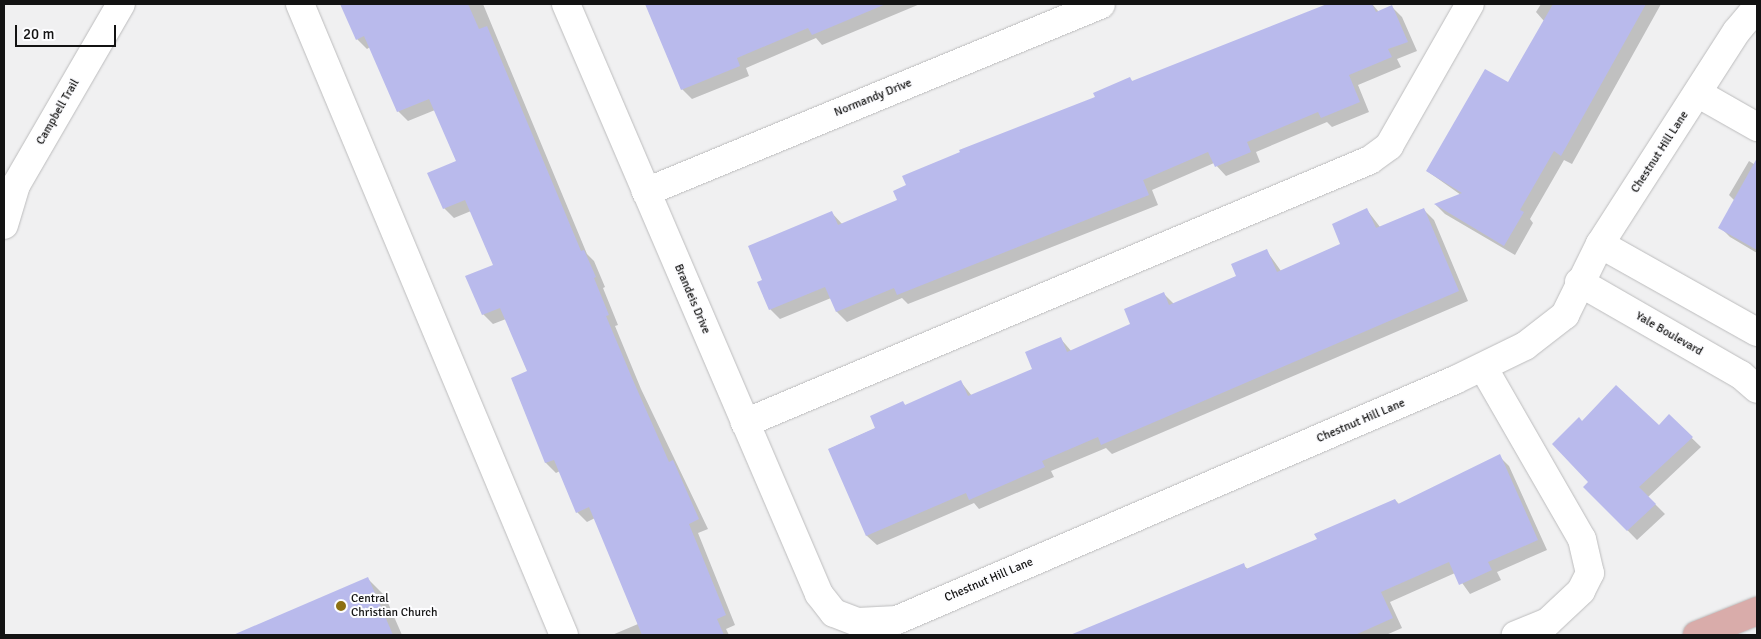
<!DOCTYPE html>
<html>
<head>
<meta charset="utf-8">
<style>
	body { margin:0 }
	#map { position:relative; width:1761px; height:639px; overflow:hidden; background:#f0f0f1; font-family:Signika,sans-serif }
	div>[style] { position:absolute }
	.shadow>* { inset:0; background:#0003 }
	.building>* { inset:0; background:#b9baec }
	.roads { filter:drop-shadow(0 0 1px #bcbcbd) drop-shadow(0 0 1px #bcbcbd) }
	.minor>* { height:28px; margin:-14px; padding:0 14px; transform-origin:14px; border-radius:14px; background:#fff }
	.major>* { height:28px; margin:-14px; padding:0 14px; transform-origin:14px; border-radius:14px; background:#d9acaa }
	.dots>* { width:14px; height:14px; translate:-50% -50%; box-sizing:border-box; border:2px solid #fdfdff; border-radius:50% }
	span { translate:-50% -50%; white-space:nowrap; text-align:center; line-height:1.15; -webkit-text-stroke:4px #fdfdff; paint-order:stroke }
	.street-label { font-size:12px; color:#131313 }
	.poi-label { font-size:12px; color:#131313 }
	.left { translate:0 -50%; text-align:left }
	.frame { position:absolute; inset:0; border:5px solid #131313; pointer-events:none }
	.scale { position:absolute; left:15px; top:25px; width:101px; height:22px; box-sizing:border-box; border:2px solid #131313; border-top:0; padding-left:6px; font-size:15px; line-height:18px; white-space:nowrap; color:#131313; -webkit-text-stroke:4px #fdfdff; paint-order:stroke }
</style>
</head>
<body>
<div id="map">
	<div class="shadow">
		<div style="clip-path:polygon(341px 4px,483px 4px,587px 254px,594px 261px,605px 287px,603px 288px,618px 325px,615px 326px,641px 389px,708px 529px,698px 533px,735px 625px,726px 629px,729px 635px,612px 635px,638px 624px,595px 518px,587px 522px,577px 512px,560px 471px,556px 473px,546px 463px,512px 379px,528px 372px,506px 319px,493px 324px,483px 314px,494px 266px,471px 211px,454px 218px,444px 208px,457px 162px,435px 110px,408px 121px,398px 111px,370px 47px,367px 49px,357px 39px)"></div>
		<div style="clip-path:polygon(646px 4px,920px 4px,822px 45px,816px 38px,746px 68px,749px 76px,692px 99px,682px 89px)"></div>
		<div style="clip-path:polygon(1330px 4px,1372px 4px,1379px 12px,1392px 7px,1402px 17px,1417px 51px,1397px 59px,1401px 67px,1358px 85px,1369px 112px,1332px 127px,1327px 122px,1256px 152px,1260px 162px,1226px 176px,1214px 163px,1152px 190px,1158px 205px,908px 304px,902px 298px,847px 322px,837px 312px,831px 298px,780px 319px,770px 309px,763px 280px,832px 213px,843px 225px,899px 201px,1130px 79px,1133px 82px)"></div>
		<div style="clip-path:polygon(1541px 4px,1661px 4px,1572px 164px,1564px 160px,1530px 219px,1533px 223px,1515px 255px,1445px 214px,1436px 205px,1461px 195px,1427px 171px,1509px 84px,1544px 21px,1536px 12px)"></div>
		<div style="clip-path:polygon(1749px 161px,1757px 166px,1757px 253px,1730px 237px,1720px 227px,1735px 201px,1729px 195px)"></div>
		<div style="clip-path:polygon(1367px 210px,1380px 227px,1424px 210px,1434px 220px,1468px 301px,1112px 454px,1106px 448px,1051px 471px,1054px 477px,979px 509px,974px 503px,877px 545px,867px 536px,829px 449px,876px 428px,903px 403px,906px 406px,961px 382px,972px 396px,1034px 370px,1060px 338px,1072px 352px,1132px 325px,1164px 294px,1174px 304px,1238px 276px,1266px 250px,1281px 271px,1342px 244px)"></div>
		<div style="clip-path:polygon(1669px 416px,1701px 447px,1648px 497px,1665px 514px,1637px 540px,1585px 487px,1589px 482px,1582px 422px,1659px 427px)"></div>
		<div style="clip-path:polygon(1499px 456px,1509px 466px,1547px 550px,1497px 572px,1501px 580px,1470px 594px,1455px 573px,1390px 602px,1402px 628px,1386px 635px,1074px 635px,1243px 565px,1249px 570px,1318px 540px,1395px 500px,1400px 505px)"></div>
		<div style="clip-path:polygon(368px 579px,385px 596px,402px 635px,236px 635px)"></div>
	</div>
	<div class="building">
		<div style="clip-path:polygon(340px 4px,468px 4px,479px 29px,487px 26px,581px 251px,584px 250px,596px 277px,594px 278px,609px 315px,606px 316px,632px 378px,669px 462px,673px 460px,699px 519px,689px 524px,726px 615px,717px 619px,724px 635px,642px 635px,589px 507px,576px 513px,554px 460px,545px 463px,511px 378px,527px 371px,500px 308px,482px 315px,465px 276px,493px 265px,465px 200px,443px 209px,427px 173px,456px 161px,429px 99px,397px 112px,364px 36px,356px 40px)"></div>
		<div style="clip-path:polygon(645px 4px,886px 4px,812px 35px,808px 28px,737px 58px,740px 66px,681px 90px)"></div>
		<div style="clip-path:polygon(1327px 4px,1372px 4px,1376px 12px,1392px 5px,1408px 42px,1388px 49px,1392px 57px,1349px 75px,1360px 102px,1321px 118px,1318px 112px,1247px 142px,1251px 152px,1215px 167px,1208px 152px,1143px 180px,1149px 195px,897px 295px,894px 288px,836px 312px,825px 287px,769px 310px,757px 282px,762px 280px,748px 246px,832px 211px,838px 225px,897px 200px,893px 191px,906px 185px,902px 176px,960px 152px,959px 150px,1095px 97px,1093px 93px,1130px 77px,1132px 81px)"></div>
		<div style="clip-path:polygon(1553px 4px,1646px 4px,1561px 156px,1554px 151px,1520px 210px,1524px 212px,1504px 246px,1434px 204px,1462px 193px,1426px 171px,1485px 69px,1508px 82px)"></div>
		<div style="clip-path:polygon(1757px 158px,1757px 250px,1718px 228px)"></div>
		<div style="clip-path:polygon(1367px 208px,1376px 228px,1424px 208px,1459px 291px,1101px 445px,1098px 437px,1042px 461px,1045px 467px,969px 500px,966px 493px,866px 536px,828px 449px,875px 428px,870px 416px,903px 401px,905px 405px,961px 380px,968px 396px,1032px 369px,1025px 352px,1061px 337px,1067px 352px,1130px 324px,1124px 309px,1164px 292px,1169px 305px,1236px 276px,1231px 264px,1267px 249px,1277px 272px,1340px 244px,1332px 224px)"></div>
		<div style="clip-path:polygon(1616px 385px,1659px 425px,1669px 414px,1693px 437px,1639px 487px,1656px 504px,1627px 531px,1583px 487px,1588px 482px,1552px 444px,1579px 417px,1582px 421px)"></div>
		<div style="clip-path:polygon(1500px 454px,1538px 540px,1488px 562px,1492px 570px,1459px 585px,1449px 562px,1381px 592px,1393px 618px,1355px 635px,1070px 635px,1244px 563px,1246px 569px,1317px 539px,1314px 534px,1395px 499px,1398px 504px)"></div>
		<div style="clip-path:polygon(368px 577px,393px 635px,233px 635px)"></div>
	</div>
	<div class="roads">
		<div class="minor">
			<div style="left:300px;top:4px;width:684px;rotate:67.3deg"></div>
			<div style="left:566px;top:4px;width:642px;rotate:66.79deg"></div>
			<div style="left:819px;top:594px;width:24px;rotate:52deg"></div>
			<div style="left:834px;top:613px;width:26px;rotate:21deg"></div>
			<div style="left:858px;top:622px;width:39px;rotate:-3deg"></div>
			<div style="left:897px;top:620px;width:607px;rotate:-23.27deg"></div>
			<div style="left:1455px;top:380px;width:78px;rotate:-25.9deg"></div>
			<div style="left:1525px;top:346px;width:51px;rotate:-37.8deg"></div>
			<div style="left:1565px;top:315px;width:79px;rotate:-63.8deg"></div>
			<div style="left:1600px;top:244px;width:253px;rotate:-57.3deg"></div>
			<div style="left:1737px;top:31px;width:31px;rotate:-50deg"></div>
			<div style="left:1699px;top:94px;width:67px;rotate:29.6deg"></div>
			<div style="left:646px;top:192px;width:492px;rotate:-22.4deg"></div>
			<div style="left:4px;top:225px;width:42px;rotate:-73.3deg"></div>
			<div style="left:16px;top:185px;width:209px;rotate:-59.9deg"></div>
			<div style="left:1600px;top:244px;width:180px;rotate:29.3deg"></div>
			<div style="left:1579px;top:282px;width:187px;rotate:29.9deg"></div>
			<div style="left:1741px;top:375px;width:21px;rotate:41deg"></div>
			<div style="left:1483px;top:367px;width:198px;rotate:60.1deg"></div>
			<div style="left:1582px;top:539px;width:35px;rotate:77deg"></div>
			<div style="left:1590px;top:573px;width:20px;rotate:117deg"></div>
			<div style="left:1581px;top:591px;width:45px;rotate:136.8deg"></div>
			<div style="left:1548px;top:622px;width:35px;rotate:158deg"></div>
			<div style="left:745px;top:423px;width:678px;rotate:-22.82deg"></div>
			<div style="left:1370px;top:160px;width:24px;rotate:-36deg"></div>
			<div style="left:1389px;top:146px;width:163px;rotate:-60.3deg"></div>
		</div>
		<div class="major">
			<div style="left:1697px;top:635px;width:65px;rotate:-21.8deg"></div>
		</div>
	</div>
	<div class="dots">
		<div style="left:341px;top:606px;background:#8d7013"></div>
	</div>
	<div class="street-label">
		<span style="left:873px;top:98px;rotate:-22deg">Normandy Drive</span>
		<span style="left:58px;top:112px;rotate:-60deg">Campbell Trail</span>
		<span style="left:1660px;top:152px;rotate:-57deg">Chestnut Hill Lane</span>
		<span style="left:692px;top:299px;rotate:67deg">Brandeis Drive</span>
		<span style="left:1669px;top:334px;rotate:30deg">Yale Boulevard</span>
		<span style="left:1361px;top:421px;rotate:-23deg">Chestnut Hill Lane</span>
		<span style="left:989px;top:580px;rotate:-23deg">Chestnut Hill Lane</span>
	</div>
	<div class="poi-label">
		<span class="left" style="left:351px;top:606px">Central<br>Christian Church</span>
	</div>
	<div class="frame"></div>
	<div class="scale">20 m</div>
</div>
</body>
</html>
